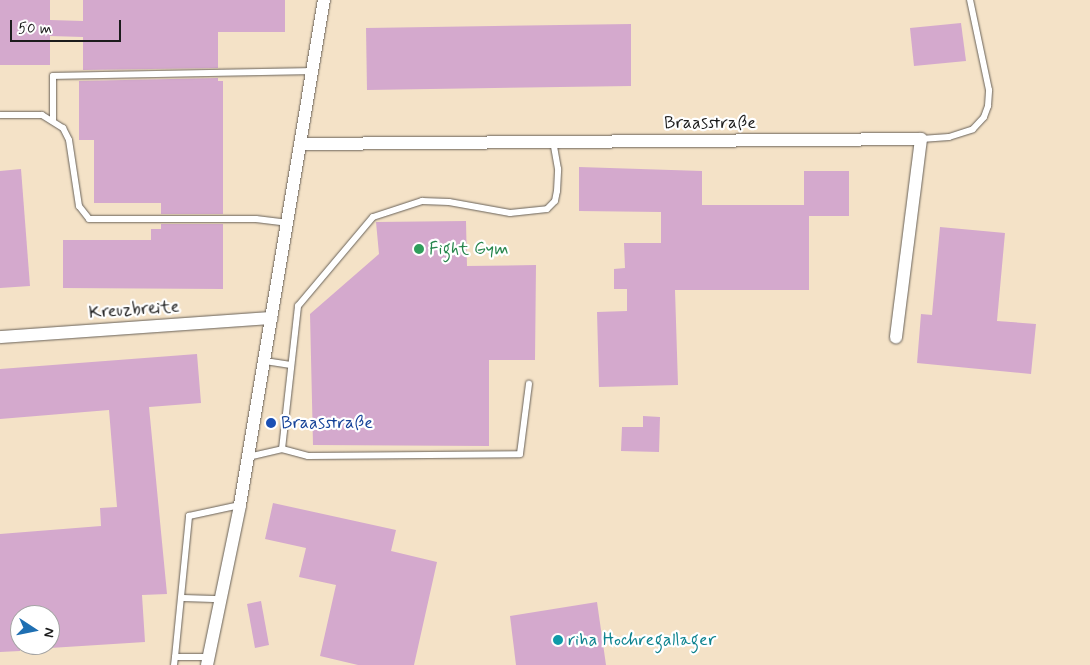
<!DOCTYPE html>
<html>
<head>
<meta charset="utf-8">
<style>
	body { margin:0 }
	#map { position:relative; width:1090px; height:665px; overflow:hidden; background:#f4e2c7; font-family:Mynerve,sans-serif }
	div>[style] { position:absolute }
	.building>* { inset:0; background:#d4a9cd }
	.roads { filter:drop-shadow(0 0 1px #686158) drop-shadow(0 0 1px #686158) }
	.lane>* { height:6px; margin:-3px; padding:0 3px; transform-origin:3px; border-radius:3px; background:#fff }
	.street>* { height:12px; margin:-6px; padding:0 6px; transform-origin:6px; border-radius:6px; background:#fff }
	.dots>* { width:14px; height:14px; translate:-50% -50%; box-sizing:border-box; border:2px solid #fff; border-radius:50% }
	span { translate:-50% -50%; white-space:nowrap; text-align:center; line-height:1.15; -webkit-text-stroke:4.5px #fff; paint-order:stroke }
	.street-label { font-size:18px; color:#1c1c1c }
	.leisure-label { font-size:18px; color:#27864d }
	.left { translate:0 -50%; text-align:left }
	.transit-label { font-size:18px; color:#164399 }
	.culture-label { font-size:18px; color:#0d838f }
	.north { position:absolute; left:10px; top:605px; width:50px; height:50px; box-sizing:border-box; background:#fff; border:1px solid #a4a4a4; border-radius:50%; rotate:101deg; font-size:14px; font-weight:700; line-height:20px; text-align:center; color:#1c1c1c }
	.north::after { content:''; display:block; margin:auto; width:18px; height:22px; background:#1f6fb2; clip-path:polygon(50% 0,100% 100%,50% 72%,0 100%) }
	.scale { position:absolute; left:10px; top:20px; width:111px; height:22px; box-sizing:border-box; border:2px solid #1c1c1c; border-top:0; padding-left:6px; font-size:15px; line-height:18px; white-space:nowrap; color:#1c1c1c; -webkit-text-stroke:4px #fff; paint-order:stroke }
</style>
</head>
<body>
<div id="map">
	<div class="building">
		<div style="clip-path:polygon(0 0,50px 0,50px 20px,83px 21px,83px 0,285px 0,285px 32px,218px 32px,218px 68px,83px 70px,83px 37px,50px 36px,50px 65px,0 65px)"></div>
		<div style="clip-path:polygon(961px 23px,966px 61px,914px 66px,910px 28px)"></div>
		<div style="clip-path:polygon(631px 24px,631px 86px,367px 90px,366px 28px)"></div>
		<div style="clip-path:polygon(218px 78px,218px 81px,223px 81px,223px 214px,161px 214px,161px 203px,94px 203px,94px 140px,79px 140px,79px 81px)"></div>
		<div style="clip-path:polygon(579px 167px,702px 171px,702px 205px,804px 205px,804px 171px,849px 171px,849px 216px,809px 216px,809px 290px,675px 290px,678px 385px,599px 387px,597px 312px,627px 311px,627px 289px,614px 289px,614px 269px,625px 268px,624px 243px,661px 243px,661px 212px,579px 211px)"></div>
		<div style="clip-path:polygon(21px 169px,30px 286px,0 288px,0 171px)"></div>
		<div style="clip-path:polygon(466px 221px,467px 266px,536px 265px,535px 360px,489px 360px,489px 446px,313px 445px,310px 314px,379px 254px,376px 222px)"></div>
		<div style="clip-path:polygon(161px 224px,223px 224px,223px 289px,63px 288px,63px 240px,151px 240px,151px 229px,161px 229px)"></div>
		<div style="clip-path:polygon(940px 227px,1005px 233px,997px 321px,1036px 324px,1031px 374px,917px 363px,921px 314px,932px 315px)"></div>
		<div style="clip-path:polygon(197px 354px,201px 403px,149px 407px,167px 594px,142px 595px,145px 642px,50px 648px,50px 615px,20px 615px,20px 651px,0 652px,0 534px,101px 526px,100px 508px,117px 507px,109px 410px,0 419px,0 369px)"></div>
		<div style="clip-path:polygon(643px 416px,660px 417px,659px 452px,621px 451px,622px 427px,643px 427px)"></div>
		<div style="clip-path:polygon(273px 503px,396px 530px,391px 551px,437px 562px,414px 665px,358px 665px,320px 656px,336px 585px,299px 577px,306px 548px,265px 539px)"></div>
		<div style="clip-path:polygon(261px 601px,269px 645px,255px 648px,247px 604px)"></div>
		<div style="clip-path:polygon(597px 602px,606px 665px,516px 665px,510px 616px)"></div>
	</div>
	<div class="roads">
		<div class="lane">
			<div style="left:0;top:115px;width:42px"></div>
			<div style="left:42px;top:115px;width:25px;rotate:32deg"></div>
			<div style="left:63px;top:128px;width:13px;rotate:63deg"></div>
			<div style="left:69px;top:140px;width:67px;rotate:81.4deg"></div>
			<div style="left:79px;top:206px;width:16px;rotate:52deg"></div>
			<div style="left:89px;top:219px;width:167px"></div>
			<div style="left:256px;top:219px;width:31px;rotate:7deg"></div>
			<div style="left:53px;top:121px;width:45px;rotate:-90deg"></div>
			<div style="left:53px;top:76px;width:259px;rotate:-1.1deg"></div>
			<div style="left:921px;top:139px;width:28px;rotate:-4deg"></div>
			<div style="left:949px;top:137px;width:25px;rotate:-18deg"></div>
			<div style="left:973px;top:129px;width:16px;rotate:-47deg"></div>
			<div style="left:984px;top:117px;width:12px;rotate:-70deg"></div>
			<div style="left:988px;top:106px;width:16px;rotate:-86deg"></div>
			<div style="left:989px;top:90px;width:92px;rotate:-101.9deg"></div>
			<div style="left:265px;top:361px;width:26px;rotate:9deg"></div>
			<div style="left:282px;top:449px;width:27px;rotate:15deg"></div>
			<div style="left:308px;top:456px;width:212px;rotate:-0.5deg"></div>
			<div style="left:520px;top:454px;width:71px;rotate:-82.7deg"></div>
			<div style="left:248px;top:457px;width:35px;rotate:-13deg"></div>
			<div style="left:282px;top:449px;width:144px;rotate:-83.6deg"></div>
			<div style="left:298px;top:306px;width:116px;rotate:-49.9deg"></div>
			<div style="left:373px;top:217px;width:52px;rotate:-18.1deg"></div>
			<div style="left:422px;top:201px;width:27px;rotate:2deg"></div>
			<div style="left:449px;top:202px;width:62px;rotate:10.2deg"></div>
			<div style="left:510px;top:213px;width:37px;rotate:-6deg"></div>
			<div style="left:547px;top:209px;width:11px;rotate:-45deg"></div>
			<div style="left:555px;top:201px;width:10px;rotate:-79deg"></div>
			<div style="left:557px;top:191px;width:22px;rotate:-87deg"></div>
			<div style="left:558px;top:169px;width:27px;rotate:-100deg"></div>
			<div style="left:183px;top:598px;width:38px;rotate:2deg"></div>
			<div style="left:208px;top:657px;width:33px;rotate:180deg"></div>
			<div style="left:175px;top:657px;width:142px;rotate:-84.3deg"></div>
			<div style="left:189px;top:516px;width:52px;rotate:-12.2deg"></div>
			<div style="left:174px;top:665px;width:8px;rotate:-83deg"></div>
		</div>
		<div class="street">
			<div style="left:301px;top:144px;width:620px;rotate:-0.46deg"></div>
			<div style="left:921px;top:139px;width:200px;rotate:97.2deg"></div>
			<div style="left:0;top:337px;width:272px;rotate:-4deg"></div>
			<div style="left:207px;top:665px;width:163px;rotate:-78.3deg"></div>
			<div style="left:240px;top:505px;width:512px;rotate:-80.56deg"></div>
		</div>
	</div>
	<div class="dots">
		<div style="left:419px;top:249px;background:#2e9e5b"></div>
		<div style="left:271px;top:423px;background:#1a4fb4"></div>
		<div style="left:558px;top:640px;background:#0f9aa8"></div>
	</div>
	<div class="street-label">
		<span style="left:710px;top:123px">Braasstraße</span>
		<span style="left:134px;top:310px;rotate:-4deg">Kreuzbreite</span>
	</div>
	<div class="leisure-label">
		<span class="left" style="left:429px;top:249px">Fight Gym</span>
	</div>
	<div class="transit-label">
		<span class="left" style="left:281px;top:423px">Braasstraße</span>
	</div>
	<div class="culture-label">
		<span class="left" style="left:568px;top:640px">riha Hochregallager</span>
	</div>
	<div class="north">N</div>
	<div class="scale">50 m</div>
</div>
</body>
</html>
